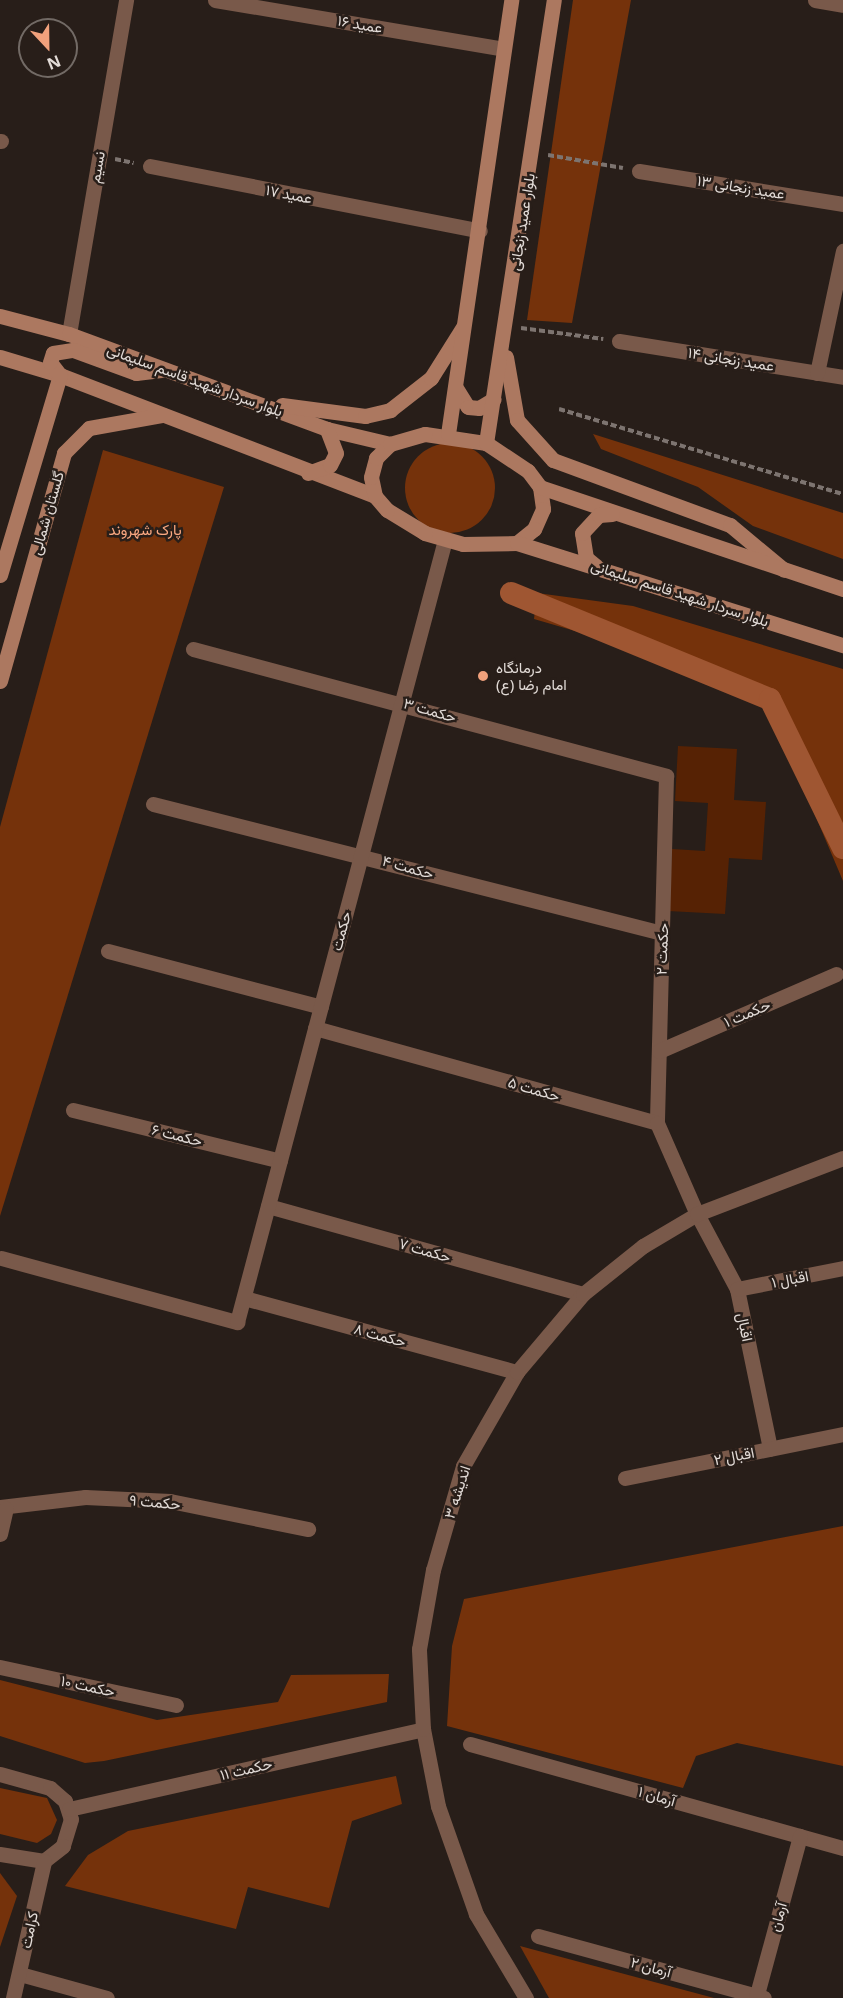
<!DOCTYPE html>
<html>
<head>
<meta charset="utf-8">
<style>
	body { margin:0 }
	#map { position:relative; width:843px; height:1998px; overflow:hidden; background:#281e19; font-family:"Noto Sans",Vazirmatn,sans-serif }
	div>[style] { position:absolute }
	.green>* { inset:0; background:#75320b }
	.round { border-radius:50% }
	.canal>* { height:22px; margin:-11px; padding:0 11px; transform-origin:11px; border-radius:11px; background:#9f5632 }
	.building>* { inset:0; background:#562204 }
	.path>* { height:4px; margin-top:-2px; transform-origin:0; background:repeating-linear-gradient(90deg,#7d7470 0 6px,transparent 0 9px) }
	.minor>* { height:15px; margin:-7.5px; padding:0 7.5px; transform-origin:7.5px; border-radius:7.5px; background:#79594a }
	.tertiary>* { height:15px; margin:-7.5px; padding:0 7.5px; transform-origin:7.5px; border-radius:7.5px; background:#79594a }
	.secondary>* { height:15px; margin:-7.5px; padding:0 7.5px; transform-origin:7.5px; border-radius:7.5px; background:#ac7860 }
	.dots>* { width:16px; height:16px; translate:-50% -50%; box-sizing:border-box; border:3px solid #281e19; border-radius:50% }
	span { translate:-50% -50%; white-space:nowrap; text-align:center; line-height:1.15; -webkit-text-stroke:5px #281e19; paint-order:stroke }
	.street-label { font-size:15px; color:#e2dbd7 }
	.park-label { font-size:15px; color:#faa881 }
	.poi-label { font-size:15px; color:#e2dbd7 }
	.left { translate:0 -50%; text-align:left }
	.north { position:absolute; left:18px; top:18px; width:60px; height:60px; box-sizing:border-box; background:#281e19; border:2px solid #726a65; border-radius:50%; rotate:158deg; font-size:16px; font-weight:700; line-height:24px; text-align:center; color:#e2dbd7 }
	.north::after { content:''; display:block; margin:auto; width:21px; height:27px; background:#f1a17c; clip-path:polygon(50% 0,100% 100%,50% 72%,0 100%) }
</style>
</head>
<body>
<div id="map">
	<div class="green">
		<div style="clip-path:polygon(573px 0,631px 0,572px 323px,527px 320px)"></div>
		<div style="clip-path:polygon(593px 434px,843px 513px,843px 559px,753px 526px,698px 487px,601px 449px)"></div>
		<div class="round" style="left:405px;top:443px;width:90px;height:90px"></div>
		<div style="clip-path:polygon(103px 450px,224px 487px,0 1216px,0 827px)"></div>
		<div style="clip-path:polygon(537px 593px,633px 606px,843px 669px,843px 881px,760px 685px,534px 619px)"></div>
		<div style="clip-path:polygon(843px 1526px,843px 1766px,737px 1743px,696px 1756px,683px 1788px,447px 1726px,452px 1646px,464px 1599px)"></div>
		<div style="clip-path:polygon(389px 1674px,387px 1702px,104px 1761px,85px 1763px,0 1736px,0 1680px,157px 1720px,278px 1702px,291px 1675px)"></div>
		<div style="clip-path:polygon(396px 1776px,402px 1804px,352px 1821px,329px 1908px,248px 1887px,236px 1929px,65px 1886px,88px 1855px,128px 1831px)"></div>
		<div style="clip-path:polygon(0 1788px,47px 1798px,57px 1820px,51px 1834px,37px 1843px,0 1834px)"></div>
		<div style="clip-path:polygon(0 1873px,17px 1896px,0 1947px)"></div>
		<div style="clip-path:polygon(520px 1946px,714px 1998px,549px 1998px)"></div>
	</div>
	<div class="canal">
		<div style="left:511px;top:593px;width:280px;rotate:22.3deg"></div>
		<div style="left:770px;top:699px;width:166px;rotate:63.9deg"></div>
	</div>
	<div class="building">
		<div style="clip-path:polygon(678px 746px,737px 749px,734px 800px,766px 802px,762px 860px,729px 858px,725px 914px,668px 911px,672px 849px,705px 851px,708px 803px,675px 801px)"></div>
	</div>
	<div class="path">
		<div style="left:548px;top:155px;width:76px;rotate:9.8deg"></div>
		<div style="left:115px;top:159px;width:19px;rotate:12deg"></div>
		<div style="left:521px;top:328px;width:83px;rotate:7.6deg"></div>
		<div style="left:559px;top:409px;width:296px;rotate:16.7deg"></div>
	</div>
	<div class="minor">
		<div style="left:215px;top:0;width:293px;rotate:9.6deg"></div>
		<div style="left:0;top:141px;width:1px"></div>
		<div style="left:150px;top:166px;width:336px;rotate:11.1deg"></div>
		<div style="left:639px;top:171px;width:207px;rotate:9.2deg"></div>
		<div style="left:69px;top:334px;width:339px;rotate:-80.3deg"></div>
		<div style="left:619px;top:341px;width:227px;rotate:9.1deg"></div>
		<div style="left:817px;top:373px;width:125px;rotate:-78deg"></div>
		<div style="left:193px;top:649px;width:490px;rotate:15deg"></div>
		<div style="left:666px;top:776px;width:347px;rotate:91.5deg"></div>
		<div style="left:153px;top:804px;width:525px;rotate:14.22deg"></div>
		<div style="left:108px;top:951px;width:220px;rotate:14.7deg"></div>
		<div style="left:659px;top:1051px;width:193px;rotate:-23.5deg"></div>
		<div style="left:73px;top:1110px;width:213px;rotate:13.8deg"></div>
		<div style="left:268px;top:1206px;width:327px;rotate:15.6deg"></div>
		<div style="left:697px;top:1214px;width:85px;rotate:61.9deg"></div>
		<div style="left:737px;top:1289px;width:163px;rotate:78.3deg"></div>
		<div style="left:1px;top:1258px;width:245px;rotate:15.2deg"></div>
		<div style="left:737px;top:1289px;width:108px;rotate:-11.2deg"></div>
		<div style="left:244px;top:1298px;width:283px;rotate:15.2deg"></div>
		<div style="left:625px;top:1478px;width:222px;rotate:-11.4deg"></div>
		<div style="left:0;top:1507px;width:86px;rotate:-6.7deg"></div>
		<div style="left:85px;top:1497px;width:85px;rotate:2.7deg"></div>
		<div style="left:170px;top:1501px;width:141px;rotate:11.5deg"></div>
		<div style="left:0;top:1534px;width:26px;rotate:-77deg"></div>
		<div style="left:0;top:1667px;width:180px;rotate:12.2deg"></div>
		<div style="left:470px;top:1744px;width:387px;rotate:15.6deg"></div>
		<div style="left:0;top:1774px;width:52px;rotate:15.6deg"></div>
		<div style="left:50px;top:1788px;width:20px;rotate:41deg"></div>
		<div style="left:65px;top:1801px;width:19px;rotate:72deg"></div>
		<div style="left:71px;top:1819px;width:28px;rotate:107deg"></div>
		<div style="left:63px;top:1846px;width:24px;rotate:142deg"></div>
		<div style="left:44px;top:1861px;width:45px;rotate:-171deg"></div>
		<div style="left:69px;top:1809px;width:363px;rotate:-12.7deg"></div>
		<div style="left:538px;top:1936px;width:234px;rotate:15.3deg"></div>
		<div style="left:20px;top:1974px;width:90px;rotate:15.4deg"></div>
		<div style="left:13px;top:1998px;width:140px;rotate:-77.2deg"></div>
	</div>
	<div class="tertiary">
		<div style="left:815px;top:0;width:28px;rotate:10deg"></div>
		<div style="left:315px;top:1028px;width:355px;rotate:15.5deg"></div>
		<div style="left:657px;top:1123px;width:99px;rotate:66.3deg"></div>
		<div style="left:237px;top:1322px;width:809px;rotate:-75.11deg"></div>
		<div style="left:526px;top:1998px;width:98px;rotate:-120.8deg"></div>
		<div style="left:476px;top:1914px;width:114px;rotate:-109.4deg"></div>
		<div style="left:438px;top:1806px;width:78px;rotate:-101deg"></div>
		<div style="left:423px;top:1729px;width:80px;rotate:-92.9deg"></div>
		<div style="left:419px;top:1649px;width:80px;rotate:-80deg"></div>
		<div style="left:433px;top:1570px;width:108px;rotate:-73.9deg"></div>
		<div style="left:463px;top:1466px;width:108px;rotate:-60.1deg"></div>
		<div style="left:517px;top:1372px;width:102px;rotate:-49.8deg"></div>
		<div style="left:583px;top:1294px;width:77px;rotate:-38.7deg"></div>
		<div style="left:643px;top:1246px;width:63px;rotate:-30.7deg"></div>
		<div style="left:697px;top:1214px;width:156px;rotate:-21deg"></div>
		<div style="left:756px;top:1998px;width:168px;rotate:-74.8deg"></div>
	</div>
	<div class="secondary">
		<div style="left:0;top:316px;width:71px;rotate:14.6deg"></div>
		<div style="left:69px;top:334px;width:275px;rotate:20.2deg"></div>
		<div style="left:327px;top:429px;width:65px;rotate:13.4deg"></div>
		<div style="left:0;top:357px;width:63px;rotate:16.7deg"></div>
		<div style="left:60px;top:375px;width:337px;rotate:21deg"></div>
		<div style="left:506px;top:357px;width:64px;rotate:80.1deg"></div>
		<div style="left:517px;top:420px;width:54px;rotate:48deg"></div>
		<div style="left:553px;top:460px;width:189px;rotate:20.2deg"></div>
		<div style="left:730px;top:525px;width:70px;rotate:39.8deg"></div>
		<div style="left:456px;top:388px;width:22px;rotate:58deg"></div>
		<div style="left:468px;top:407px;width:11px;rotate:5deg"></div>
		<div style="left:479px;top:408px;width:17px;rotate:-31deg"></div>
		<div style="left:282px;top:405px;width:84px;rotate:7.5deg"></div>
		<div style="left:365px;top:416px;width:26px;rotate:-13deg"></div>
		<div style="left:390px;top:410px;width:52px;rotate:-38deg"></div>
		<div style="left:431px;top:378px;width:60px;rotate:-57.9deg"></div>
		<div style="left:425px;top:434px;width:62px;rotate:8.4deg"></div>
		<div style="left:486px;top:443px;width:50px;rotate:33.7deg"></div>
		<div style="left:528px;top:471px;width:20px;rotate:53deg"></div>
		<div style="left:540px;top:487px;width:22px;rotate:82deg"></div>
		<div style="left:543px;top:509px;width:22px;rotate:114deg"></div>
		<div style="left:534px;top:529px;width:22px;rotate:141deg"></div>
		<div style="left:517px;top:543px;width:54px;rotate:178.9deg"></div>
		<div style="left:463px;top:544px;width:40px;rotate:-164deg"></div>
		<div style="left:425px;top:533px;width:44px;rotate:-148.8deg"></div>
		<div style="left:387px;top:510px;width:18px;rotate:-131deg"></div>
		<div style="left:375px;top:496px;width:19px;rotate:-102deg"></div>
		<div style="left:371px;top:477px;width:20px;rotate:-75deg"></div>
		<div style="left:376px;top:458px;width:20px;rotate:-45deg"></div>
		<div style="left:390px;top:444px;width:36px;rotate:-16deg"></div>
		<div style="left:448px;top:434px;width:439px;rotate:-81.7deg"></div>
		<div style="left:486px;top:443px;width:448px;rotate:-81.3deg"></div>
		<div style="left:308px;top:473px;width:23px;rotate:-20deg"></div>
		<div style="left:330px;top:465px;width:13px;rotate:-63deg"></div>
		<div style="left:336px;top:453px;width:26px;rotate:-111deg"></div>
		<div style="left:540px;top:487px;width:320px;rotate:18.6deg"></div>
		<div style="left:517px;top:543px;width:342px;rotate:17.4deg"></div>
		<div style="left:596px;top:566px;width:13px;rotate:-141deg"></div>
		<div style="left:586px;top:558px;width:25px;rotate:-99deg"></div>
		<div style="left:582px;top:533px;width:25px;rotate:-47deg"></div>
		<div style="left:599px;top:515px;width:13px;rotate:-4deg"></div>
		<div style="left:0;top:575px;width:209px;rotate:-73.3deg"></div>
		<div style="left:60px;top:375px;width:16px;rotate:-128deg"></div>
		<div style="left:50px;top:362px;width:9px;rotate:-72deg"></div>
		<div style="left:53px;top:353px;width:20px;rotate:-9deg"></div>
		<div style="left:73px;top:350px;width:67px;rotate:20.1deg"></div>
		<div style="left:136px;top:373px;width:25px;rotate:-7deg"></div>
		<div style="left:0;top:681px;width:237px;rotate:-74.3deg"></div>
		<div style="left:64px;top:453px;width:35px;rotate:-45deg"></div>
		<div style="left:89px;top:428px;width:75px;rotate:-10deg"></div>
	</div>
	<div class="dots">
		<div style="left:483px;top:676px;background:#f1a17c"></div>
	</div>
	<div class="street-label">
		<span style="left:360px;top:24px;rotate:10deg">عمید ۱۶</span>
		<span style="left:97px;top:167px;rotate:-80deg">نسیم</span>
		<span style="left:741px;top:187px;rotate:9deg">عمید زنجانی ۱۳</span>
		<span style="left:289px;top:194px;rotate:11deg">عمید ۱۷</span>
		<span style="left:522px;top:222px;rotate:-81deg">بلوار عمید زنجانی</span>
		<span style="left:731px;top:359px;rotate:9deg">عمید زنجانی ۱۴</span>
		<span style="left:195px;top:380px;rotate:20deg">بلوار سردار شهید قاسم سلیمانی</span>
		<span style="left:47px;top:513px;rotate:-74deg">گلستان شمالی</span>
		<span style="left:680px;top:593px;rotate:18deg">بلوار سردار شهید قاسم سلیمانی</span>
		<span style="left:430px;top:710px;rotate:16deg">حکمت ۳</span>
		<span style="left:408px;top:867px;rotate:15deg">حکمت ۴</span>
		<span style="left:341px;top:931px;rotate:-75deg">حکمت</span>
		<span style="left:662px;top:949px;rotate:-88deg">حکمت ۲</span>
		<span style="left:747px;top:1013px;rotate:-23deg">حکمت ۱</span>
		<span style="left:534px;top:1089px;rotate:16deg">حکمت ۵</span>
		<span style="left:177px;top:1135px;rotate:14deg">حکمت ۶</span>
		<span style="left:425px;top:1250px;rotate:16deg">حکمت ۷</span>
		<span style="left:790px;top:1279px;rotate:-11deg">اقبال ۱</span>
		<span style="left:745px;top:1327px;rotate:78deg">اقبال</span>
		<span style="left:380px;top:1335px;rotate:15deg">حکمت ۸</span>
		<span style="left:734px;top:1456px;rotate:-11deg">اقبال ۲</span>
		<span style="left:457px;top:1492px;rotate:-72deg">اندیشه ۳</span>
		<span style="left:155px;top:1502px;rotate:5deg">حکمت ۹</span>
		<span style="left:88px;top:1686px;rotate:12deg">حکمت ۱۰</span>
		<span style="left:246px;top:1769px;rotate:-13deg">حکمت ۱۱</span>
		<span style="left:657px;top:1796px;rotate:16deg">آرمان ۱</span>
		<span style="left:778px;top:1917px;rotate:-75deg">آرمان</span>
		<span style="left:29px;top:1930px;rotate:-78deg">کرامت</span>
		<span style="left:651px;top:1967px;rotate:15deg">آرمان ۲</span>
	</div>
	<div class="park-label">
		<span style="left:145px;top:530px">پارک شهروند</span>
	</div>
	<div class="poi-label">
		<span class="left" style="left:496px;top:676px">درمانگاه<br>امام رضا (ع)</span>
	</div>
	<div class="north">N</div>
</div>
</body>
</html>
